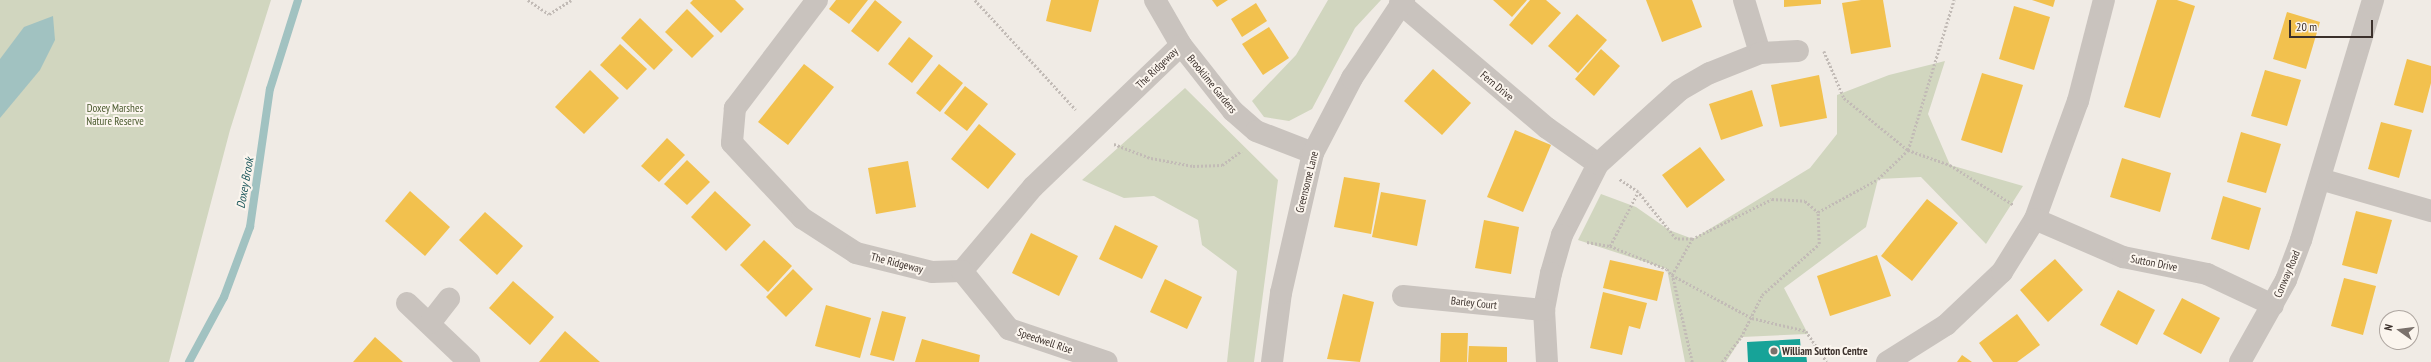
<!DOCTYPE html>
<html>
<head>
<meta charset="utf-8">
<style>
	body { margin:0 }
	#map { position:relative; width:2431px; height:362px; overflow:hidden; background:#f0ebe5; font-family:"PT Sans Narrow",sans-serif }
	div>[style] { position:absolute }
	.green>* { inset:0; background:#d1d6bf }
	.water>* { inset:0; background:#a1c2c1 }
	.homes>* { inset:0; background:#f2c14e }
	.public>* { inset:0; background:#17a398 }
	.stream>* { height:8px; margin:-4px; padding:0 4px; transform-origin:4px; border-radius:4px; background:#a1c2c1 }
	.path>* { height:2.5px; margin-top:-1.25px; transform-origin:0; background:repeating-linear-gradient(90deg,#c2bbb6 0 2px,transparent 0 4px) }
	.minor>* { height:22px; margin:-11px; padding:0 11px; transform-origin:11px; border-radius:11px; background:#c9c3be }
	.dots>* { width:11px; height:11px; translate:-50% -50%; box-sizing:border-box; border:2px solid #fbf5ee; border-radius:50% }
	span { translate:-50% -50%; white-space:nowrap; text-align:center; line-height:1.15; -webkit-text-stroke:4px #fbf5ee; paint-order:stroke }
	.street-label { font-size:11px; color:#3b302b }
	.park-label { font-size:11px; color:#4a5a2e }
	.poi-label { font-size:11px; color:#3b302b; font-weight:700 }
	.left { translate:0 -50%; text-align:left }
	.water-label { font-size:12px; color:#1f5a5e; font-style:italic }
	.north { position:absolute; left:2379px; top:310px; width:40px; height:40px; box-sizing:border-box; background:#fbf5ee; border:1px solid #aea6a0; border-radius:50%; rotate:284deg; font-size:11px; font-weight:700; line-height:16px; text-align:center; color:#3b302b }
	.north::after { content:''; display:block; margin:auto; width:14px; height:18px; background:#7a716c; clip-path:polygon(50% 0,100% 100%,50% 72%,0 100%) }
	.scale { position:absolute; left:2289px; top:20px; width:84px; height:18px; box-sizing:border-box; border:2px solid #3b302b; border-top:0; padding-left:5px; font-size:12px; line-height:14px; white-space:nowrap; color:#3b302b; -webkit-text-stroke:3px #fbf5ee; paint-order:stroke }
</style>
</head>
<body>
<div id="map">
	<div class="green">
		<div style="clip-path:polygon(0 0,271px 0,230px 130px,169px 362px,0 362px)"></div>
		<div style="clip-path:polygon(1328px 0,1381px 0,1355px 28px,1312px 109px,1289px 121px,1264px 117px,1252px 101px,1296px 55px)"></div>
		<div style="clip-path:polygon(1945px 61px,1928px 114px,1950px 165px,2023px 186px,1986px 244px,1921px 177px,1878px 179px,1866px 227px,1784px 288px,1808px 334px,1742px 337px,1726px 362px,1685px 362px,1667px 269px,1578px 240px,1601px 194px,1636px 207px,1669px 230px,1693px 239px,1810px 168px,1837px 134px,1837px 95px,1889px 75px)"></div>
		<div style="clip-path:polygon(1185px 88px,1278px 180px,1254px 362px,1227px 362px,1237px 271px,1202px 245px,1198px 220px,1154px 196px,1124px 198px,1082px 180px)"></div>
	</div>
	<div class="water">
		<div style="clip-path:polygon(53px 16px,55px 40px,40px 70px,0 118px,0 59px,24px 27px)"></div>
	</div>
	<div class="homes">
		<div style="clip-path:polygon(693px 0,735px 0,744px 9px,721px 33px,690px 3px)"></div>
		<div style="clip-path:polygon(836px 0,868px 0,849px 24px,829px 9px)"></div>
		<div style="clip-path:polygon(875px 0,902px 22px,878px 52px,851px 31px)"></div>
		<div style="clip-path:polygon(1051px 0,1099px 0,1091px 32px,1046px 21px)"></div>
		<div style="clip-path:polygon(1212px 0,1228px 0,1217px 7px)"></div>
		<div style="clip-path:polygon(1493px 0,1527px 0,1512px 17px)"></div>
		<div style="clip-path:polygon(1530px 0,1546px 0,1561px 13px,1532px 45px,1509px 25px)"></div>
		<div style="clip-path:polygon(1646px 0,1692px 0,1702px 27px,1662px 42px)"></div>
		<div style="clip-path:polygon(1784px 0,1821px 0,1821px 4px,1784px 7px)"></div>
		<div style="clip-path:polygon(1861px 0,1883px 0,1891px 47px,1851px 54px,1842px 3px)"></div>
		<div style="clip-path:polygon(2032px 0,2055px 0,2053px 7px)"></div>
		<div style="clip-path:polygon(2157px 0,2177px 0,2195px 6px,2160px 118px,2124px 107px)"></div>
		<div style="clip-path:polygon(1256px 3px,1267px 21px,1242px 37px,1231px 19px)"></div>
		<div style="clip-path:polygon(2014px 6px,2050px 17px,2034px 70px,1999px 59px)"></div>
		<div style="clip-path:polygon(687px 9px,714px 36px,692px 58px,665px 32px)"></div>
		<div style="clip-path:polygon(2287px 12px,2320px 22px,2306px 69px,2273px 59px)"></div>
		<div style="clip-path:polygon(1577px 14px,1607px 40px,1578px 73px,1548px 46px)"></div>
		<div style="clip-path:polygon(640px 18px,673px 50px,654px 70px,621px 38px)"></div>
		<div style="clip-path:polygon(1269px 27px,1289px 58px,1263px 75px,1242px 44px)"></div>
		<div style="clip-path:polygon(909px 37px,933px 56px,912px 83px,888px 64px)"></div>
		<div style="clip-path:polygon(620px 44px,647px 69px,627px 90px,600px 65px)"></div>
		<div style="clip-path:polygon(1601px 49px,1620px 66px,1594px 96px,1575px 79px)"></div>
		<div style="clip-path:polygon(2407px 59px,2431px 66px,2431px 83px,2423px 113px,2394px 105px)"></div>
		<div style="clip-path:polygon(804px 64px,834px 87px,788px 145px,758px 122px)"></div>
		<div style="clip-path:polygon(939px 64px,963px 83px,940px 112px,916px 93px)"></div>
		<div style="clip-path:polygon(1433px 69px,1471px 103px,1442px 135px,1404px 101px)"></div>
		<div style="clip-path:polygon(590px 70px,619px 98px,584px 134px,555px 107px)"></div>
		<div style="clip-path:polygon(2265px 70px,2301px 80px,2287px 126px,2251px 116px)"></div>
		<div style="clip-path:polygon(1982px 73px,2023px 85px,2002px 153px,1961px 140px)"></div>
		<div style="clip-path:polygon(1819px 75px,1827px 118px,1780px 127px,1771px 85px)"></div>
		<div style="clip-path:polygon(965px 86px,988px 104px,967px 131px,944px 113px)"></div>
		<div style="clip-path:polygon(1752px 90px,1763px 126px,1721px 140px,1709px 104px)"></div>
		<div style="clip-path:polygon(2381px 122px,2412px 130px,2399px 178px,2368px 169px)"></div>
		<div style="clip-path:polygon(979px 124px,1016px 154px,988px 189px,951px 159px)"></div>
		<div style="clip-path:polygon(1515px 130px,1551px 145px,1523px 212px,1487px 197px)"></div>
		<div style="clip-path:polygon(2241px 132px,2281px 144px,2266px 193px,2227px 182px)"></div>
		<div style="clip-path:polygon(667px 138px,685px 155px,659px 182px,641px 166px)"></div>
		<div style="clip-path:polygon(1700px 147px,1725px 180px,1687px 208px,1662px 175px)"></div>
		<div style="clip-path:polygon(2122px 158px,2171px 173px,2160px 212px,2110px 197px)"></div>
		<div style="clip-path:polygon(687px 160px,710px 182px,687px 205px,664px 184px)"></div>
		<div style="clip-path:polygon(908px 161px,916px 207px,876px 214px,868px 168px)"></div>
		<div style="clip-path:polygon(1344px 177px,1380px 183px,1371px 234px,1334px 227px)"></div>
		<div style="clip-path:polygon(410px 191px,450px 227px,425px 256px,385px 221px)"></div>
		<div style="clip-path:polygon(715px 191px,751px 225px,726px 251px,691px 217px)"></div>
		<div style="clip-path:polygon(1381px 192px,1426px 200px,1417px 246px,1372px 237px)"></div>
		<div style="clip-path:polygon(2223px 196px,2261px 208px,2249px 250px,2211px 239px)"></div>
		<div style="clip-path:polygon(1927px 199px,1958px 223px,1912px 281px,1881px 256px)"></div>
		<div style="clip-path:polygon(2356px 211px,2392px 220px,2377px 274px,2342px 265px)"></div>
		<div style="clip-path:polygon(485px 212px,523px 246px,497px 275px,459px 240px)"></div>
		<div style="clip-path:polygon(1484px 220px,1519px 227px,1511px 274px,1475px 268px)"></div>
		<div style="clip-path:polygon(1115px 225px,1158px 246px,1142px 279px,1099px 259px)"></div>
		<div style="clip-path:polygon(1031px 233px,1078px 256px,1059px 296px,1012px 273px)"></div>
		<div style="clip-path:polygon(764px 240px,792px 266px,768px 292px,740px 265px)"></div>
		<div style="clip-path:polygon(1877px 255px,1891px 296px,1830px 316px,1817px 276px)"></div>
		<div style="clip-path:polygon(2055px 259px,2083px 290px,2048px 322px,2020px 290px)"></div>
		<div style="clip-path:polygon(1610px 260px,1664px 272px,1657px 301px,1603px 288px)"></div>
		<div style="clip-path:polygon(793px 269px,813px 289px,786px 317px,766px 297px)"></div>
		<div style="clip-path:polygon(2344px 278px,2376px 286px,2363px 335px,2331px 326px)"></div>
		<div style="clip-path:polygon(1165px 279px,1202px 297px,1187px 329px,1150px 312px)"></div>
		<div style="clip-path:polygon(513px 281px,554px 317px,530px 345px,489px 308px)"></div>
		<div style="clip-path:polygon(2118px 290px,2155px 310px,2137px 345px,2100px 325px)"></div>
		<div style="clip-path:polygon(1603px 292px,1647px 303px,1640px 329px,1629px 326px,1622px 355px,1590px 348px)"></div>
		<div style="clip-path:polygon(1343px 294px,1374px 302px,1360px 362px,1327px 359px)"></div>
		<div style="clip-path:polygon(2182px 298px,2220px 318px,2201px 354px,2163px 334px)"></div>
		<div style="clip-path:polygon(826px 305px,871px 318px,860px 358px,815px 346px)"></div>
		<div style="clip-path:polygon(882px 311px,906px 317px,894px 361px,870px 355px)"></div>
		<div style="clip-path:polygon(2017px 314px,2040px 345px,2017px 362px,1993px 362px,1979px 343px)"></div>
		<div style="clip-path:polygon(565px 331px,600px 362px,539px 362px)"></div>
		<div style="clip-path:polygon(1441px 333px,1468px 333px,1467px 362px,1440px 362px)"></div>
		<div style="clip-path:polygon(375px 337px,403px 362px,353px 362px)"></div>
		<div style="clip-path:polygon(922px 339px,980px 355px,979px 362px,915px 362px)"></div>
		<div style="clip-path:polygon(1469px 346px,1507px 347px,1507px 362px,1468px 362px)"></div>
		<div style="clip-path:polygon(1962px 355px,1972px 362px,1957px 362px)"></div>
	</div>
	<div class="public">
		<div style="clip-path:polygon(1800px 339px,1801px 353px,1806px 353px,1807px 362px,1748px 362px,1747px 342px)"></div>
	</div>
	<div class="stream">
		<div style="left:189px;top:362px;width:74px;rotate:-61.7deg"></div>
		<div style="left:224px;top:297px;width:75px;rotate:-69.6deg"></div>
		<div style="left:250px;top:227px;width:139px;rotate:-81.8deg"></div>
		<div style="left:270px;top:89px;width:93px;rotate:-72.5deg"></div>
	</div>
	<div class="path">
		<div style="left:528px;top:0;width:25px;rotate:34deg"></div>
		<div style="left:549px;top:14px;width:26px;rotate:-32deg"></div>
		<div style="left:975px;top:0;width:149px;rotate:47.4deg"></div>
		<div style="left:1824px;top:51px;width:51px;rotate:66.9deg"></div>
		<div style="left:1844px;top:98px;width:82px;rotate:39.1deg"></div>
		<div style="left:1908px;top:150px;width:45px;rotate:19.7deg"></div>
		<div style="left:1950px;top:165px;width:75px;rotate:32deg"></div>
		<div style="left:1114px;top:144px;width:40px;rotate:21deg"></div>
		<div style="left:1151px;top:158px;width:43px;rotate:10.8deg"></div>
		<div style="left:1193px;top:166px;width:29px;rotate:-2deg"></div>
		<div style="left:1222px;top:165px;width:24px;rotate:-36deg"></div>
		<div style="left:1692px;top:239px;width:89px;rotate:-26.6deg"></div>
		<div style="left:1772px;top:199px;width:33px;rotate:3deg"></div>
		<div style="left:1805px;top:201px;width:17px;rotate:40deg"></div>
		<div style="left:1587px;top:242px;width:23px;rotate:10deg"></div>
		<div style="left:1610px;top:246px;width:61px;rotate:22deg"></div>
		<div style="left:1667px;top:269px;width:8px;rotate:50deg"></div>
		<div style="left:1672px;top:275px;width:41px;rotate:-60.9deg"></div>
		<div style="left:1692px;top:239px;width:16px;rotate:180deg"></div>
		<div style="left:1676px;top:239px;width:60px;rotate:-129deg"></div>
		<div style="left:1638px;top:192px;width:23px;rotate:-146deg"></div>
		<div style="left:1610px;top:246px;width:61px;rotate:-62.6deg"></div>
		<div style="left:1692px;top:362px;width:89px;rotate:-102.9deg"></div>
		<div style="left:1672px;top:275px;width:91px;rotate:28.3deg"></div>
		<div style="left:1752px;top:318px;width:56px;rotate:13.5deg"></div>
		<div style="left:1806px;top:331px;width:37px;rotate:56deg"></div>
		<div style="left:1722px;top:362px;width:31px;rotate:-53deg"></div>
		<div style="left:1741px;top:337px;width:47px;rotate:-63.4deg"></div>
		<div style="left:1762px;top:295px;width:76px;rotate:-41.8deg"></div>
		<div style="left:1819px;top:244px;width:32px;rotate:-92deg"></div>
		<div style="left:1818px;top:212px;width:68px;rotate:-28.8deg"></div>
		<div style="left:1878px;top:179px;width:42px;rotate:-44deg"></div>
		<div style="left:1908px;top:150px;width:157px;rotate:-73deg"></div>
	</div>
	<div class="minor">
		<div style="left:817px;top:0;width:136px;rotate:127.2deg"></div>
		<div style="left:735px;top:108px;width:35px;rotate:95deg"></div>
		<div style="left:732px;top:143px;width:103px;rotate:47deg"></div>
		<div style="left:802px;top:218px;width:64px;rotate:32.9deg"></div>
		<div style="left:856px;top:253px;width:78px;rotate:14deg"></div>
		<div style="left:932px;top:272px;width:30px;rotate:-2deg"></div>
		<div style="left:962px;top:271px;width:110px;rotate:-49.8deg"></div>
		<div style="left:1033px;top:187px;width:205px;rotate:-43.8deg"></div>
		<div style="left:1155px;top:0;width:52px;rotate:60deg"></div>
		<div style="left:1181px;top:45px;width:84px;rotate:51.8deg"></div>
		<div style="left:1233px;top:111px;width:30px;rotate:41deg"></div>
		<div style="left:1256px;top:131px;width:61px;rotate:21.1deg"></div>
		<div style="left:1744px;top:0;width:55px;rotate:73.2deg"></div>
		<div style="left:1400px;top:3px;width:193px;rotate:40.4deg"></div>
		<div style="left:1547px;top:128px;width:62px;rotate:35.2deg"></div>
		<div style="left:1598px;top:164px;width:80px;rotate:116.9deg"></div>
		<div style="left:1562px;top:235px;width:40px;rotate:106deg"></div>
		<div style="left:1551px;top:273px;width:38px;rotate:101deg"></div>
		<div style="left:1544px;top:310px;width:52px;rotate:86.7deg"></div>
		<div style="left:1598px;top:164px;width:110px;rotate:-42.1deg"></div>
		<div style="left:1680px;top:90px;width:34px;rotate:-30deg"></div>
		<div style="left:1710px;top:73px;width:54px;rotate:-21.8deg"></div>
		<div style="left:1760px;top:53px;width:38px;rotate:-3deg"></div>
		<div style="left:2320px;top:179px;width:116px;rotate:16.1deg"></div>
		<div style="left:2035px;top:219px;width:126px;rotate:-70deg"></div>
		<div style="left:2078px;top:101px;width:104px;rotate:-75.6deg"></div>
		<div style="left:962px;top:271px;width:75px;rotate:51deg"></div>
		<div style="left:1009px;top:329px;width:103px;rotate:18.6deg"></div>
		<div style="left:1403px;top:296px;width:142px;rotate:5.7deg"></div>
		<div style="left:407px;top:303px;width:86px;rotate:43.6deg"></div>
		<div style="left:430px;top:323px;width:31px;rotate:-52deg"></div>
		<div style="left:1272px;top:362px;width:70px;rotate:-82.6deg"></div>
		<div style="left:1281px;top:293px;width:144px;rotate:-77.1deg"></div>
		<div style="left:1313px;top:153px;width:85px;rotate:-62.5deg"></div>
		<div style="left:1352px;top:78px;width:94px;rotate:-56.3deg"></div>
		<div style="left:1887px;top:362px;width:70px;rotate:-32.1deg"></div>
		<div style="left:1946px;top:325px;width:77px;rotate:-43.4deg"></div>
		<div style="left:2002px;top:272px;width:62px;rotate:-58.1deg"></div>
		<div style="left:2035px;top:219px;width:96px;rotate:23.4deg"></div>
		<div style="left:2123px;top:257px;width:86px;rotate:11.4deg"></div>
		<div style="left:2207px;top:274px;width:73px;rotate:25.2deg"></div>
		<div style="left:2240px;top:362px;width:94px;rotate:-60.7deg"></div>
		<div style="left:2286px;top:280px;width:43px;rotate:-69.4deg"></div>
		<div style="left:2301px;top:240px;width:251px;rotate:-73.3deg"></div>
	</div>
	<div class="dots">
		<div style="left:1774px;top:351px;background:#7a716c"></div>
	</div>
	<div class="street-label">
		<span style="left:1157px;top:68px;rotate:-44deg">The Ridgeway</span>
		<span style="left:1212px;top:84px;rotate:51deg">Brooklime Gardens</span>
		<span style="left:1497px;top:86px;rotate:40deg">Fern Drive</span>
		<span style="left:1307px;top:182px;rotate:-76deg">Greensome Lane</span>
		<span style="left:897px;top:263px;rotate:14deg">The Ridgeway</span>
		<span style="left:2154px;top:263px;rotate:11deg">Sutton Drive</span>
		<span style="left:2287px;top:274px;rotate:-67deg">Conway Road</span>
		<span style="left:1474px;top:303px;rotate:6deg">Barley Court</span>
		<span style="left:1045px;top:341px;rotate:19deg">Speedwell Rise</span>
	</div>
	<div class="park-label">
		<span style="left:115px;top:115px">Doxey Marshes<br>Nature Reserve</span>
	</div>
	<div class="poi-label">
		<span class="left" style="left:1782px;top:351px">William Sutton Centre</span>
	</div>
	<div class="water-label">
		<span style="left:245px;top:183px;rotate:-80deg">Doxey Brook</span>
	</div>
	<div class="north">N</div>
	<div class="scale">20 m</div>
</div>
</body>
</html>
